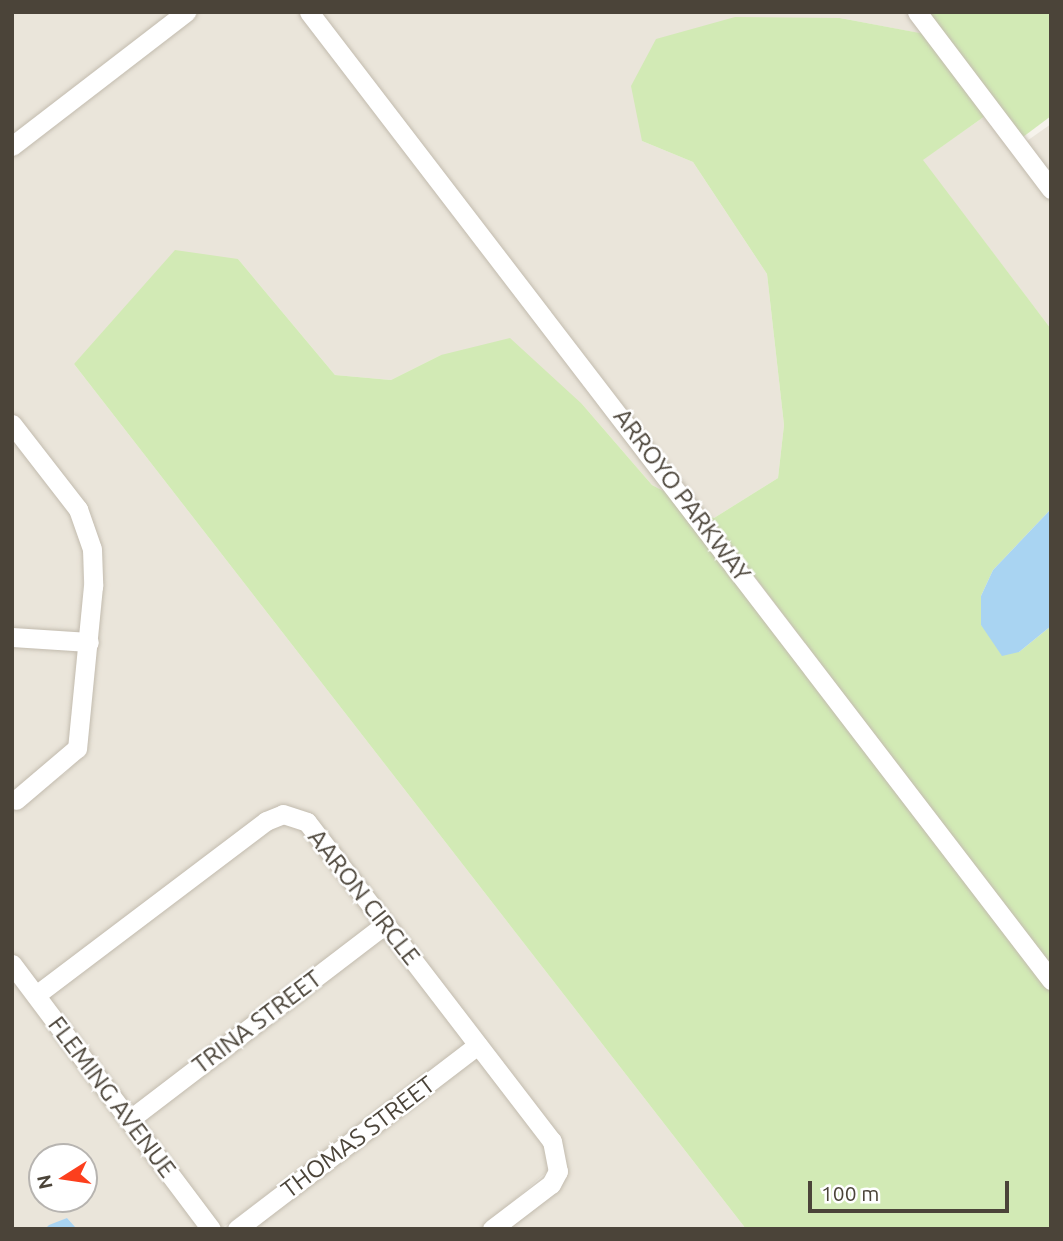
<!DOCTYPE html>
<html>
<head>
<meta charset="utf-8">
<style>
	body { margin:0 }
	#map { position:relative; width:1063px; height:1241px; overflow:hidden; background:#f6f3ec; font-family:Ubuntu,sans-serif }
	div>[style] { position:absolute }
	.residential>* { inset:0; background:#eae5da }
	.green>* { inset:0; background:#d2eab5 }
	.water>* { inset:0; background:#a9d4f2 }
	.roads { filter:drop-shadow(0 0 2px #c2bbae) drop-shadow(0 0 2px #c2bbae) }
	.minor>* { height:19px; margin:-9.5px; padding:0 9.5px; transform-origin:9.5px; border-radius:9.5px; background:#fff }
	span { translate:-50% -50%; white-space:nowrap; text-align:center; line-height:1.15; -webkit-text-stroke:5px #fff; paint-order:stroke }
	.street-label { font-size:24px; color:#4b4439 }
	.frame { position:absolute; inset:0; border:14px solid #4b4439; pointer-events:none }
	.north { position:absolute; left:28px; top:1143px; width:70px; height:70px; box-sizing:border-box; background:#fff; border:2px solid #b7b4b0; border-radius:50%; rotate:258deg; font-size:19px; font-weight:700; line-height:28px; text-align:center; color:#4b4439 }
	.north::after { content:''; display:block; margin:auto; width:24px; height:32px; background:#fc3f1d; clip-path:polygon(50% 0,100% 100%,50% 72%,0 100%) }
	.scale { position:absolute; left:808px; top:1181px; width:201px; height:32px; box-sizing:border-box; border:4px solid #4b4439; border-top:0; padding-left:9px; font-size:21px; line-height:24px; white-space:nowrap; color:#4b4439; -webkit-text-stroke:5px #fff; paint-order:stroke }
</style>
</head>
<body>
<div id="map">
	<div class="residential">
		<div style="clip-path:polygon(12px 12px,174px 12px,12px 137px)"></div>
		<div style="clip-path:polygon(197px 12px,300px 12px,675px 497px,652px 485px,582px 404px,441px 355px,391px 380px,335px 375px,238px 259px,74px 364px,746px 1229px,504px 1229px,565px 1170px,559px 1137px,286px 807px,38px 985px,12px 952px,12px 807px,66px 773px,85px 749px,101px 586px,99px 546px,12px 413px,12px 155px)"></div>
		<div style="clip-path:polygon(319px 12px,908px 12px,924px 34px,840px 18px,642px 141px,693px 162px,767px 274px,784px 425px,778px 478px,714px 518px,707px 514px)"></div>
		<div style="clip-path:polygon(985px 116px,1051px 201px,1051px 329px,922px 160px)"></div>
		<div style="clip-path:polygon(1051px 124px,1051px 177px,1024px 143px)"></div>
		<div style="clip-path:polygon(12px 436px,71px 512px,84px 550px,81px 634px,12px 630px)"></div>
		<div style="clip-path:polygon(12px 644px,81px 648px,70px 745px,12px 794px)"></div>
		<div style="clip-path:polygon(283px 821px,302px 828px,375px 923px,131px 1110px,46px 996px)"></div>
		<div style="clip-path:polygon(383px 934px,468px 1044px,221px 1229px,139px 1121px)"></div>
		<div style="clip-path:polygon(evenodd,12px 977px,201px 1229px,77px 1229px,67px 1218px,45px 1229px,12px 1229px,12px 977px,42px 1157px,84px 1157px,84px 1199px,42px 1199px,42px 1157px)"></div>
		<div style="clip-path:polygon(476px 1056px,545px 1144px,550px 1169px,481px 1229px,249px 1229px)"></div>
	</div>
	<div class="green">
		<div style="clip-path:polygon(917px 12px,1051px 12px,1051px 116px,1015px 143px)"></div>
		<div style="clip-path:polygon(735px 17px,840px 18px,925px 34px,985px 116px,923px 160px,1051px 329px,1051px 509px,993px 570px,981px 596px,981px 625px,1019px 652px,1051px 626px,1051px 967px,707px 514px,714px 518px,778px 478px,784px 425px,767px 274px,693px 162px,642px 141px,631px 86px,656px 39px)"></div>
		<div style="clip-path:polygon(175px 250px,238px 259px,335px 375px,391px 380px,441px 355px,510px 338px,582px 404px,652px 485px,675px 497px,1051px 992px,1051px 1229px,746px 1229px,74px 364px)"></div>
	</div>
	<div class="water">
		<div style="clip-path:polygon(1051px 509px,1051px 626px,1019px 652px,1002px 656px,981px 625px,981px 596px,993px 570px)"></div>
		<div style="clip-path:polygon(67px 1218px,77px 1229px,45px 1229px,49px 1225px)"></div>
	</div>
	<div class="roads">
		<div class="minor">
			<div style="left:309px;top:12px;width:1220px;rotate:52.53deg"></div>
			<div style="left:917px;top:12px;width:222px;rotate:52.9deg"></div>
			<div style="left:12px;top:146px;width:220px;rotate:-37.6deg"></div>
			<div style="left:12px;top:424px;width:108px;rotate:52.2deg"></div>
			<div style="left:78px;top:509px;width:42px;rotate:70.7deg"></div>
			<div style="left:92px;top:549px;width:37px;rotate:88deg"></div>
			<div style="left:93px;top:586px;width:163px;rotate:95.6deg"></div>
			<div style="left:77px;top:748px;width:80px;rotate:139.6deg"></div>
			<div style="left:12px;top:637px;width:77px;rotate:3.7deg"></div>
			<div style="left:12px;top:964px;width:331px;rotate:53.1deg"></div>
			<div style="left:36px;top:995px;width:288px;rotate:-37.1deg"></div>
			<div style="left:266px;top:821px;width:18px;rotate:-22deg"></div>
			<div style="left:283px;top:814px;width:25px;rotate:18deg"></div>
			<div style="left:307px;top:822px;width:402px;rotate:52.5deg"></div>
			<div style="left:552px;top:1141px;width:31px;rotate:79deg"></div>
			<div style="left:558px;top:1171px;width:15px;rotate:118deg"></div>
			<div style="left:551px;top:1184px;width:74px;rotate:142.7deg"></div>
			<div style="left:129px;top:1120px;width:322px;rotate:-37.4deg"></div>
			<div style="left:237px;top:1229px;width:303px;rotate:-37.4deg"></div>
		</div>
	</div>
	<div class="street-label">
		<span style="left:682px;top:495px;rotate:53deg">ARROYO PARKWAY</span>
		<span style="left:364px;top:897px;rotate:52deg">AARON CIRCLE</span>
		<span style="left:257px;top:1022px;rotate:-37deg">TRINA STREET</span>
		<span style="left:112px;top:1097px;rotate:53deg">FLEMING AVENUE</span>
		<span style="left:358px;top:1137px;rotate:-37deg">THOMAS STREET</span>
	</div>
	<div class="frame"></div>
	<div class="north">N</div>
	<div class="scale">100 m</div>
</div>
</body>
</html>
